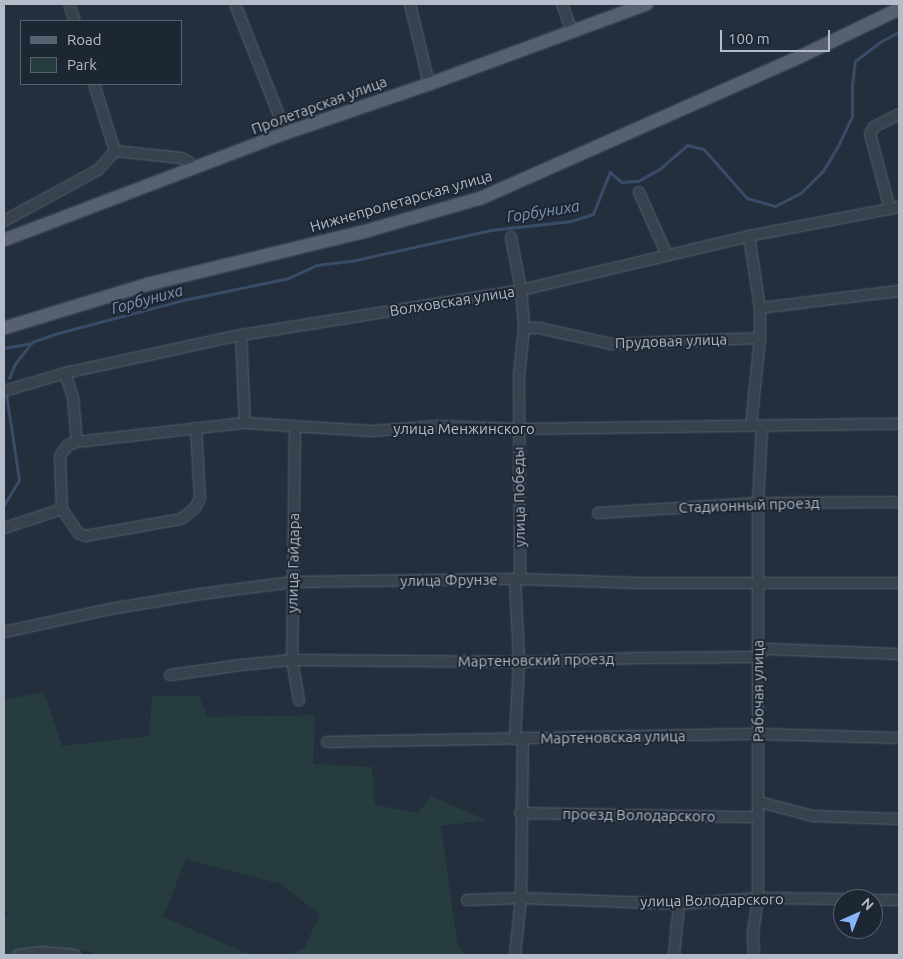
<!DOCTYPE html>
<html>
<head>
<meta charset="utf-8">
<style>
	body { margin:0 }
	#map { position:relative; width:903px; height:959px; overflow:hidden; background:#242f3e; font-family:Ubuntu,sans-serif }
	div>[style] { position:absolute }
	.green>* { inset:0; background:#263c3f }
	.stream>* { height:2.5px; margin:-1.25px; padding:0 1.25px; transform-origin:1.25px; border-radius:1.25px; background:#394c67 }
	.roads { filter:drop-shadow(0 0 1px #565f6c) drop-shadow(0 0 1px #565f6c) }
	.minor>* { height:10px; margin:-5px; padding:0 5px; transform-origin:5px; border-radius:5px; background:#38414e }
	.major>* { height:12px; margin:-6px; padding:0 6px; transform-origin:6px; border-radius:6px; background:#56606e }
	span { translate:-50% -50%; white-space:nowrap; text-align:center; line-height:1.15; -webkit-text-stroke:4px #1d2633; paint-order:stroke }
	.street-label { font-size:15px; color:#b4bcc9 }
	.water-label { font-size:16px; color:#7c92b1; font-style:italic }
	.frame { position:absolute; inset:0; border:5px solid #b4bcc9; pointer-events:none }
	.legend { position:absolute; left:20px; top:20px; width:162px; height:65px; box-sizing:border-box; background:#1d2633; border:1px solid #59626f; margin:0; padding:6px 9px; list-style:none; font-size:15px; color:#b4bcc9 }
	.legend li { display:flex; align-items:center; gap:10px; height:25px }
	.legend b { width:25px; border:1px solid #59626f }
	.north { position:absolute; left:833px; top:889px; width:50px; height:50px; box-sizing:border-box; background:#1d2633; border:1px solid #59626f; border-radius:50%; rotate:44deg; font-size:14px; font-weight:700; line-height:20px; text-align:center; color:#b4bcc9 }
	.north::after { content:''; display:block; margin:auto; width:18px; height:22px; background:#8ab4f8; clip-path:polygon(50% 0,100% 100%,50% 72%,0 100%) }
	.scale { position:absolute; left:720px; top:30px; width:110px; height:22px; box-sizing:border-box; border:2px solid #b4bcc9; border-top:0; padding-left:6px; font-size:15px; line-height:18px; white-space:nowrap; color:#b4bcc9; -webkit-text-stroke:4px #1d2633; paint-order:stroke }
</style>
</head>
<body>
<div id="map">
	<div class="green">
		<div style="clip-path:polygon(44px 692px,62px 746px,149px 736px,152px 696px,199px 696px,207px 717px,315px 715px,313px 764px,372px 767px,375px 805px,418px 813px,431px 796px,486px 820px,441px 826px,457px 942px,465px 955px,291px 955px,305px 947px,320px 914px,280px 884px,186px 859px,163px 917px,251px 955px,97px 955px,84px 950px,61px 955px,4px 955px,4px 915px,11px 914px,4px 912px,4px 700px)"></div>
	</div>
	<div class="stream">
		<div style="left:4px;top:348px;width:28px;rotate:-10deg"></div>
		<div style="left:9px;top:378px;width:15px;rotate:-67deg"></div>
		<div style="left:15px;top:364px;width:28px;rotate:-52deg"></div>
		<div style="left:32px;top:342px;width:28px;rotate:-19deg"></div>
		<div style="left:58px;top:333px;width:134px;rotate:-14.7deg"></div>
		<div style="left:188px;top:299px;width:103px;rotate:-11.7deg"></div>
		<div style="left:289px;top:278px;width:31px;rotate:-25deg"></div>
		<div style="left:317px;top:265px;width:34px;rotate:-7deg"></div>
		<div style="left:351px;top:261px;width:143px;rotate:-12.5deg"></div>
		<div style="left:491px;top:230px;width:81px;rotate:-6.4deg"></div>
		<div style="left:571px;top:221px;width:23px;rotate:-18deg"></div>
		<div style="left:593px;top:214px;width:45px;rotate:-68deg"></div>
		<div style="left:610px;top:172px;width:16px;rotate:40deg"></div>
		<div style="left:622px;top:182px;width:16px;rotate:-4deg"></div>
		<div style="left:638px;top:181px;width:26px;rotate:-29deg"></div>
		<div style="left:661px;top:168px;width:35px;rotate:-41deg"></div>
		<div style="left:687px;top:145px;width:17px;rotate:13deg"></div>
		<div style="left:704px;top:149px;width:65px;rotate:48.7deg"></div>
		<div style="left:747px;top:198px;width:29px;rotate:16deg"></div>
		<div style="left:775px;top:206px;width:29px;rotate:-27deg"></div>
		<div style="left:801px;top:193px;width:31px;rotate:-45deg"></div>
		<div style="left:823px;top:171px;width:31px;rotate:-59deg"></div>
		<div style="left:839px;top:144px;width:31px;rotate:-65deg"></div>
		<div style="left:852px;top:116px;width:31px;rotate:-90deg"></div>
		<div style="left:852px;top:85px;width:24px;rotate:-83deg"></div>
		<div style="left:855px;top:61px;width:31px;rotate:-37deg"></div>
		<div style="left:880px;top:42px;width:21px;rotate:-28deg"></div>
		<div style="left:4px;top:505px;width:29px;rotate:-59deg"></div>
		<div style="left:19px;top:480px;width:87px;rotate:-98.6deg"></div>
	</div>
	<div class="roads">
		<div class="minor">
			<div style="left:69px;top:4px;width:18px;rotate:71deg"></div>
			<div style="left:235px;top:4px;width:139px;rotate:68.4deg"></div>
			<div style="left:410px;top:4px;width:82px;rotate:76.6deg"></div>
			<div style="left:562px;top:4px;width:29px;rotate:70deg"></div>
			<div style="left:94px;top:84px;width:70px;rotate:72.6deg"></div>
			<div style="left:639px;top:192px;width:69px;rotate:66deg"></div>
			<div style="left:890px;top:209px;width:78px;rotate:-104.9deg"></div>
			<div style="left:870px;top:134px;width:8px;rotate:-60deg"></div>
			<div style="left:874px;top:127px;width:28px;rotate:-27deg"></div>
			<div style="left:4px;top:221px;width:107px;rotate:-28.5deg"></div>
			<div style="left:98px;top:170px;width:25px;rotate:-48deg"></div>
			<div style="left:115px;top:151px;width:67px;rotate:6deg"></div>
			<div style="left:182px;top:158px;width:8px;rotate:30deg"></div>
			<div style="left:189px;top:162px;width:8px;rotate:60deg"></div>
			<div style="left:749px;top:236px;width:73px;rotate:81.3deg"></div>
			<div style="left:760px;top:308px;width:30px;rotate:90deg"></div>
			<div style="left:760px;top:338px;width:88px;rotate:95.8deg"></div>
			<div style="left:511px;top:237px;width:54px;rotate:79.3deg"></div>
			<div style="left:521px;top:290px;width:38px;rotate:85deg"></div>
			<div style="left:524px;top:328px;width:48px;rotate:95.9deg"></div>
			<div style="left:519px;top:376px;width:203px;rotate:89.7deg"></div>
			<div style="left:760px;top:308px;width:140px;rotate:-7deg"></div>
			<div style="left:524px;top:328px;width:15px"></div>
			<div style="left:539px;top:328px;width:75px;rotate:12.4deg"></div>
			<div style="left:612px;top:344px;width:148px;rotate:-2.3deg"></div>
			<div style="left:241px;top:335px;width:88px;rotate:87.4deg"></div>
			<div style="left:65px;top:373px;width:26px;rotate:72deg"></div>
			<div style="left:73px;top:398px;width:44px;rotate:84.8deg"></div>
			<div style="left:4px;top:391px;width:64px;rotate:-16.4deg"></div>
			<div style="left:65px;top:373px;width:180px;rotate:-12.2deg"></div>
			<div style="left:241px;top:335px;width:284px;rotate:-9.1deg"></div>
			<div style="left:521px;top:290px;width:234px;rotate:-13.3deg"></div>
			<div style="left:749px;top:236px;width:153px;rotate:-10.9deg"></div>
			<div style="left:295px;top:426px;width:234px;rotate:90.7deg"></div>
			<div style="left:292px;top:660px;width:41px;rotate:80.1deg"></div>
			<div style="left:62px;top:509px;width:53px;rotate:-92.2deg"></div>
			<div style="left:60px;top:456px;width:14px;rotate:-54deg"></div>
			<div style="left:68px;top:445px;width:9px;rotate:-18deg"></div>
			<div style="left:77px;top:442px;width:169px;rotate:-6.5deg"></div>
			<div style="left:245px;top:423px;width:126px;rotate:3.6deg"></div>
			<div style="left:371px;top:431px;width:68px;rotate:-4.2deg"></div>
			<div style="left:439px;top:426px;width:79px;rotate:2.2deg"></div>
			<div style="left:518px;top:429px;width:381px;rotate:-0.8deg"></div>
			<div style="left:598px;top:513px;width:160px;rotate:-3.6deg"></div>
			<div style="left:758px;top:503px;width:141px;rotate:-0.4deg"></div>
			<div style="left:4px;top:528px;width:61px;rotate:-18.1deg"></div>
			<div style="left:62px;top:509px;width:29px;rotate:56deg"></div>
			<div style="left:78px;top:533px;width:8px;rotate:23deg"></div>
			<div style="left:85px;top:536px;width:97px;rotate:-10deg"></div>
			<div style="left:181px;top:519px;width:18px;rotate:-38deg"></div>
			<div style="left:195px;top:508px;width:10px;rotate:-61deg"></div>
			<div style="left:200px;top:499px;width:71px;rotate:-93.2deg"></div>
			<div style="left:515px;top:579px;width:83px;rotate:87.2deg"></div>
			<div style="left:519px;top:662px;width:77px;rotate:93deg"></div>
			<div style="left:4px;top:632px;width:108px;rotate:-12.2deg"></div>
			<div style="left:110px;top:609px;width:92px;rotate:-9.4deg"></div>
			<div style="left:201px;top:594px;width:93px;rotate:-7.4deg"></div>
			<div style="left:293px;top:582px;width:227px;rotate:-0.8deg"></div>
			<div style="left:520px;top:579px;width:119px;rotate:1.9deg"></div>
			<div style="left:639px;top:583px;width:260px"></div>
			<div style="left:170px;top:675px;width:72px;rotate:-8deg"></div>
			<div style="left:241px;top:665px;width:51px;rotate:-5.6deg"></div>
			<div style="left:292px;top:660px;width:227px;rotate:0.5deg"></div>
			<div style="left:519px;top:662px;width:120px;rotate:-1.9deg"></div>
			<div style="left:639px;top:658px;width:119px;rotate:-0.5deg"></div>
			<div style="left:758px;top:657px;width:6px;rotate:-51deg"></div>
			<div style="left:762px;top:652px;width:7px;rotate:-27deg"></div>
			<div style="left:768px;top:649px;width:131px;rotate:2.2deg"></div>
			<div style="left:327px;top:742px;width:432px;rotate:-1.1deg"></div>
			<div style="left:759px;top:734px;width:140px;rotate:1.6deg"></div>
			<div style="left:759px;top:802px;width:56px;rotate:14.5deg"></div>
			<div style="left:813px;top:816px;width:86px;rotate:2deg"></div>
			<div style="left:520px;top:813px;width:238px;rotate:1deg"></div>
			<div style="left:467px;top:900px;width:54px;rotate:-2.1deg"></div>
			<div style="left:521px;top:898px;width:158px;rotate:2.2deg"></div>
			<div style="left:679px;top:904px;width:79px;rotate:-4.3deg"></div>
			<div style="left:758px;top:898px;width:85px;rotate:0.7deg"></div>
			<div style="left:873px;top:900px;width:26px"></div>
			<div style="left:18px;top:955px;width:23px;rotate:-7deg"></div>
			<div style="left:41px;top:952px;width:34px;rotate:5deg"></div>
			<div style="left:515px;top:955px;width:57px;rotate:-84deg"></div>
			<div style="left:521px;top:898px;width:160px;rotate:-89.3deg"></div>
			<div style="left:674px;top:955px;width:51px;rotate:-84.4deg"></div>
			<div style="left:754px;top:955px;width:22px;rotate:-93deg"></div>
			<div style="left:753px;top:933px;width:35px;rotate:-82deg"></div>
			<div style="left:758px;top:898px;width:395px;rotate:-90deg"></div>
			<div style="left:758px;top:503px;width:77px;rotate:-87deg"></div>
		</div>
		<div class="major">
			<div style="left:4px;top:240px;width:302px;rotate:-20.8deg"></div>
			<div style="left:286px;top:133px;width:151px;rotate:-18.9deg"></div>
			<div style="left:429px;top:84px;width:232px;rotate:-20.2deg"></div>
			<div style="left:4px;top:328px;width:152px;rotate:-16.9deg"></div>
			<div style="left:149px;top:284px;width:216px;rotate:-13.7deg"></div>
			<div style="left:359px;top:233px;width:127px;rotate:-16deg"></div>
			<div style="left:481px;top:198px;width:341px;rotate:-23.9deg"></div>
			<div style="left:793px;top:60px;width:118px;rotate:-25.7deg"></div>
		</div>
	</div>
	<div class="street-label">
		<span style="left:319px;top:105px;rotate:-20deg">Пролетарская улица</span>
		<span style="left:401px;top:201px;rotate:-16deg">Нижнепролетарская улица</span>
		<span style="left:452px;top:301px;rotate:-9deg">Волховская улица</span>
		<span style="left:671px;top:341px;rotate:-2deg">Прудовая улица</span>
		<span style="left:464px;top:429px">улица Менжинского</span>
		<span style="left:519px;top:497px;rotate:-91deg">улица Победы</span>
		<span style="left:749px;top:505px;rotate:-2deg">Стадионный проезд</span>
		<span style="left:293px;top:563px;rotate:-89deg">улица Гайдара</span>
		<span style="left:449px;top:580px;rotate:-1deg">улица Фрунзе</span>
		<span style="left:536px;top:660px;rotate:-1deg">Мартеновский проезд</span>
		<span style="left:758px;top:691px;rotate:-90deg">Рабочая улица</span>
		<span style="left:613px;top:737px;rotate:-1deg">Мартеновская улица</span>
		<span style="left:639px;top:815px;rotate:1deg">проезд Володарского</span>
		<span style="left:712px;top:900px;rotate:-1deg">улица Володарского</span>
	</div>
	<div class="water-label">
		<span style="left:543px;top:211px;rotate:-9deg">Горбуниха</span>
		<span style="left:147px;top:299px;rotate:-15deg">Горбуниха</span>
	</div>
	<div class="frame"></div>
	<ul class="legend">
	<li><b style="height:6px;background:#56606e"></b>Road</li>
	<li><b style="height:14px;background:#263c3f"></b>Park</li>
	</ul>
	<div class="north">N</div>
	<div class="scale">100 m</div>
</div>
</body>
</html>
